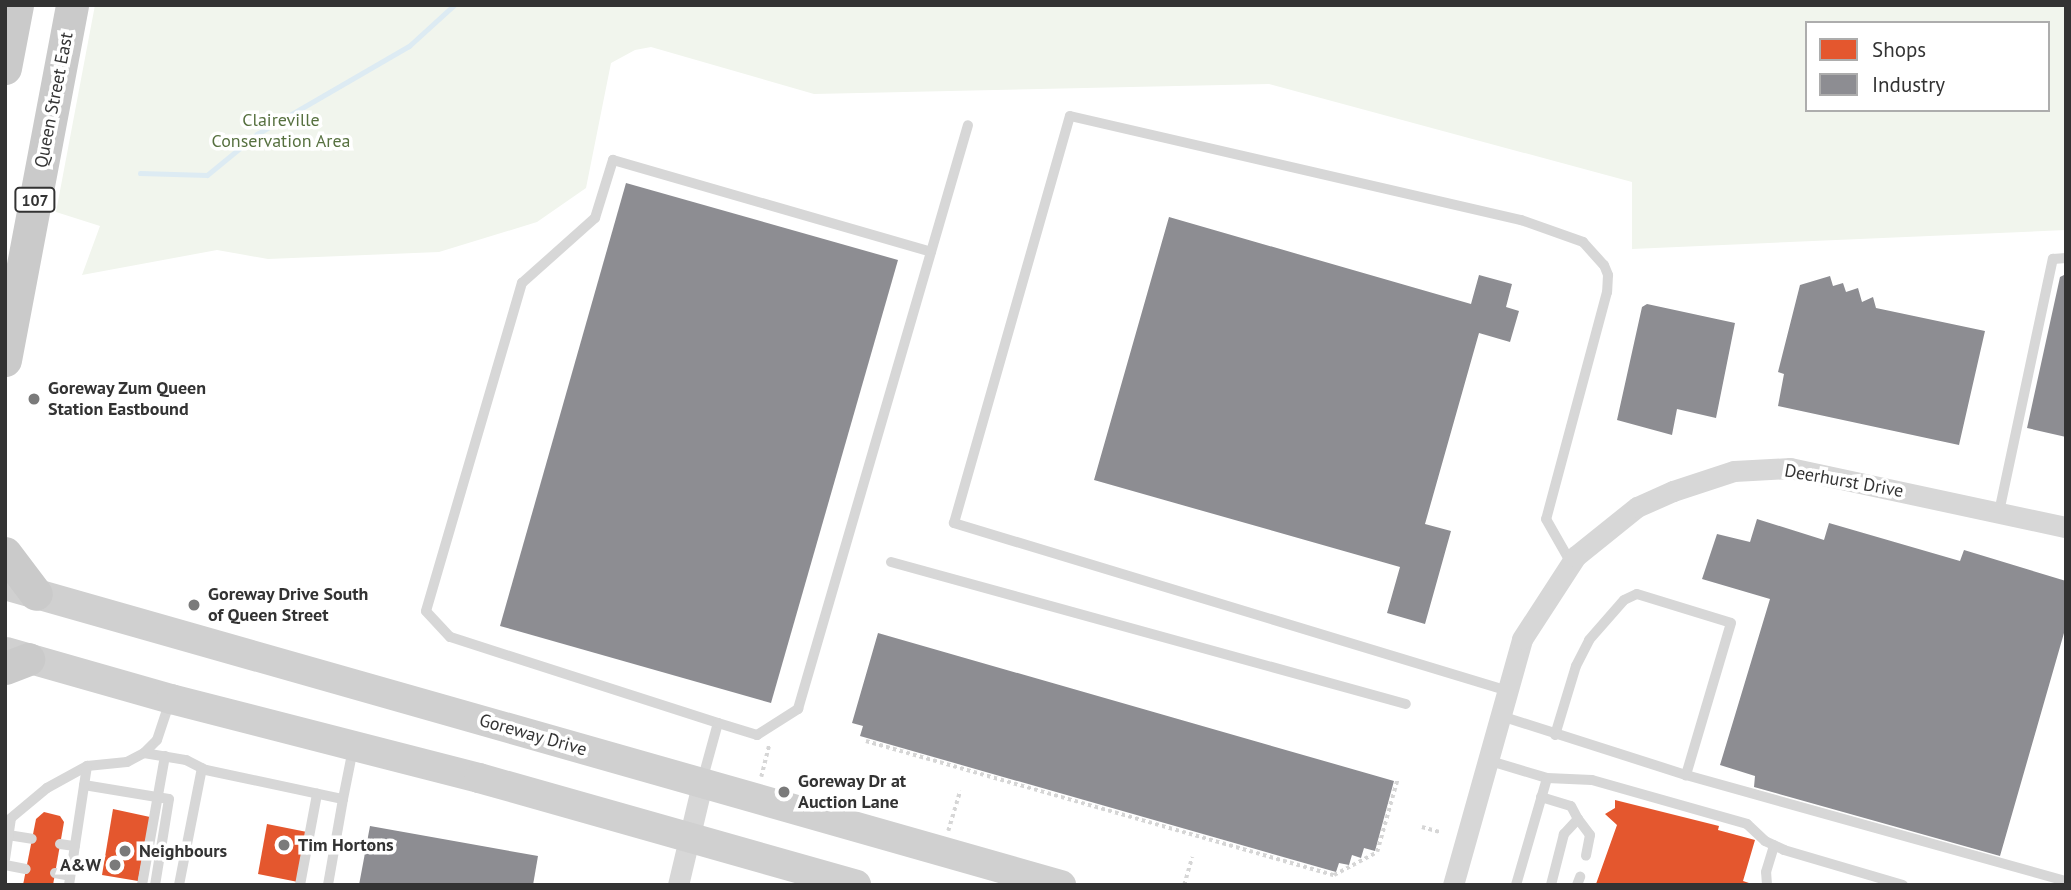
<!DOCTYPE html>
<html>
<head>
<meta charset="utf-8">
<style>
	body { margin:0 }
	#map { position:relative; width:2071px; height:890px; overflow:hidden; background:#fff; font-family:"PT Sans",sans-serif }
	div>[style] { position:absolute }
	.green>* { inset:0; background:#f1f5ed }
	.shops>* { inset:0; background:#e4572e }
	.industry>* { inset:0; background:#8d8d92 }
	.stream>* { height:5px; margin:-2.5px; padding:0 2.5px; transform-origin:2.5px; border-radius:2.5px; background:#ddebf3 }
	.path>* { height:3.5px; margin-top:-1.75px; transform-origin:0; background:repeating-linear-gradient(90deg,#d6d6d6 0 3.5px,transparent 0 7px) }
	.lane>* { height:10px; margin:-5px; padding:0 5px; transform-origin:5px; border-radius:5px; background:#d7d7d7 }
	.street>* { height:21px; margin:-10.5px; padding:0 10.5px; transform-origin:10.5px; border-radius:10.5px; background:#d7d7d7 }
	.secondary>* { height:30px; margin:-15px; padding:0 15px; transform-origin:15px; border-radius:15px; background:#d0d0d0 }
	.primary>* { height:33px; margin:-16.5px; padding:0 16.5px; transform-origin:16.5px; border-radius:16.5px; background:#cacaca }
	.dots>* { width:19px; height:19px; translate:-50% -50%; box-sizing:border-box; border:4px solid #fff; border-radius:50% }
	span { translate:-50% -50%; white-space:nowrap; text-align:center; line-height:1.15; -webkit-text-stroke:7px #fff; paint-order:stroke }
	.shield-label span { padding:2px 5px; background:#fff; border:2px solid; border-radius:5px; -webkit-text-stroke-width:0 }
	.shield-label { font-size:16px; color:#333; font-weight:700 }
	.street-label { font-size:18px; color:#333 }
	.park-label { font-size:18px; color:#56703f }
	.poi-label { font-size:18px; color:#333; font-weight:700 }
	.left { translate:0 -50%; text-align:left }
	.right { translate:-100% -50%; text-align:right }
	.frame { position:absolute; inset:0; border:7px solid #333; pointer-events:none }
	.legend { position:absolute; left:1805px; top:21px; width:245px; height:91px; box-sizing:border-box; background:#fff; border:2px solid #adadad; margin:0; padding:9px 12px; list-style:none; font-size:21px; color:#333 }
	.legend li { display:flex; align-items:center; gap:14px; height:35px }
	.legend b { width:35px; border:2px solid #adadad }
</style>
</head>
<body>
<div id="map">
	<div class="green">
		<div style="clip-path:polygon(evenodd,95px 5px,2066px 5px,2066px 230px,1632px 249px,1632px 182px,1269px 84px,814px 94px,651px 47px,635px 50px,611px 63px,586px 188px,537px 222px,439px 252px,268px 259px,217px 250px,82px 275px,100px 226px,56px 212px,95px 5px,1807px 23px,2048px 23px,2048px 110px,1807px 110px,1807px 23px)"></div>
	</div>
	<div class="shops">
		<div style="clip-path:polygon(1615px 800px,1719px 826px,1718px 830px,1755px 840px,1743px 881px,1755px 885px,1596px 884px,1617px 825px,1605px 814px,1615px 808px)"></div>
		<div style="clip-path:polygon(113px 809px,150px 817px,138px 881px,102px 875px)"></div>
		<div style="clip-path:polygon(44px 812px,60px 816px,64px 822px,53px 885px,23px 885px,36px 819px)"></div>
		<div style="clip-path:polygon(267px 824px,307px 832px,298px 882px,258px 874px)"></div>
	</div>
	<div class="industry">
		<div style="clip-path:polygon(626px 183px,898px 260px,771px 703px,500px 626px)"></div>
		<div style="clip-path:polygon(1169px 217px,1471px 304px,1479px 275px,1512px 284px,1506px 307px,1519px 311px,1510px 342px,1479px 333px,1425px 524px,1451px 531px,1425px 624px,1387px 613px,1400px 567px,1094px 480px)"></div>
		<div style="clip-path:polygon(2066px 274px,2066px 437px,2027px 428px,2060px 277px)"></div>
		<div style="clip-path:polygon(1830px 276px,1833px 286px,1843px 283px,1846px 292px,1858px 288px,1862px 302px,1873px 297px,1876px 308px,1985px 331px,1959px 445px,1778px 406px,1784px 374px,1778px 372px,1800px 285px)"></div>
		<div style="clip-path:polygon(1647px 304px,1735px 323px,1716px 418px,1677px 409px,1672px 435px,1617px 420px,1642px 307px)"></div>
		<div style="clip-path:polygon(1757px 519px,1824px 540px,1829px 523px,1960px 561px,1964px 550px,2066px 581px,2066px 626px,2000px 856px,1754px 787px,1755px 776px,1720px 765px,1770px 599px,1702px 579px,1717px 534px,1750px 542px)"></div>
		<div style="clip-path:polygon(878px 633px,1394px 781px,1375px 851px,1364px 848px,1361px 858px,1352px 855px,1349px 865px,1339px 863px,1336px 872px,860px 736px,863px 726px,852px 723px)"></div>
		<div style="clip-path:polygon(370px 826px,538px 856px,533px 885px,359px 885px)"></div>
	</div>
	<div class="stream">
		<div style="left:140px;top:173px;width:67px;rotate:1.7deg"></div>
		<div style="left:207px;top:175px;width:65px;rotate:-39.4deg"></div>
		<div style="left:257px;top:134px;width:176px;rotate:-30.1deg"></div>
		<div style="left:409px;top:46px;width:61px;rotate:-42.3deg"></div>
	</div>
	<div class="path">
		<div style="left:866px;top:741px;width:487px;rotate:16deg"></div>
		<div style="left:1334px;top:875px;width:49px;rotate:-28.1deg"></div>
		<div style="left:1377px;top:852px;width:74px;rotate:-74.3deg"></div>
		<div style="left:761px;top:777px;width:34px;rotate:-76deg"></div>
		<div style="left:1422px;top:827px;width:18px;rotate:16deg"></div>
		<div style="left:948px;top:831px;width:42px;rotate:-73.3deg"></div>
		<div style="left:1184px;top:885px;width:29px;rotate:-74deg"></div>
	</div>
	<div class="lane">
		<div style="left:1999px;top:512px;width:259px;rotate:-78deg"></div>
		<div style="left:2053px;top:259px;width:13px;rotate:-4deg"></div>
		<div style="left:891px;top:562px;width:534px;rotate:15.42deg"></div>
		<div style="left:1505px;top:690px;width:576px;rotate:-163.14deg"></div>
		<div style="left:954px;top:523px;width:423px;rotate:-74.1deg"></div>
		<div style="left:1070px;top:116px;width:463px;rotate:13deg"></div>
		<div style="left:1521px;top:220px;width:66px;rotate:19.5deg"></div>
		<div style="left:1583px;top:242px;width:31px;rotate:48deg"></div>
		<div style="left:1604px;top:265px;width:11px;rotate:68deg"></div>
		<div style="left:1608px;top:275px;width:17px;rotate:93deg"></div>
		<div style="left:1607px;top:292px;width:235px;rotate:105deg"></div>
		<div style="left:1546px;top:519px;width:51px;rotate:60.4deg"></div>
		<div style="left:1498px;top:715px;width:197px;rotate:17.7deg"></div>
		<div style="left:1686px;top:775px;width:395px;rotate:15.6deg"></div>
		<div style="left:718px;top:723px;width:281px;rotate:-162.2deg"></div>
		<div style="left:450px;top:637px;width:35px;rotate:-133deg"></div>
		<div style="left:426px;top:611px;width:342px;rotate:-73.7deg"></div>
		<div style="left:522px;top:283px;width:98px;rotate:-41.7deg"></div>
		<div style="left:595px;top:218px;width:61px;rotate:-72.8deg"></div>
		<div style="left:613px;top:160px;width:331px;rotate:16.1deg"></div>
		<div style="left:1555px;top:735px;width:72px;rotate:-73.1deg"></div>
		<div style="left:1576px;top:666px;width:29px;rotate:-63deg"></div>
		<div style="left:1589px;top:640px;width:53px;rotate:-48.8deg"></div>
		<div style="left:1624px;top:600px;width:14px;rotate:-25deg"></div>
		<div style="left:1637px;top:594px;width:98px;rotate:17.1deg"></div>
		<div style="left:1731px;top:623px;width:159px;rotate:106.5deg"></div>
		<div style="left:144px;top:753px;width:43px;rotate:9.5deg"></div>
		<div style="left:186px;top:760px;width:22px;rotate:27deg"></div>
		<div style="left:206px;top:770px;width:140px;rotate:12deg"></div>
		<div style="left:343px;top:799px;width:51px;rotate:-78.7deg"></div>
		<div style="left:1487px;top:760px;width:63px;rotate:16.7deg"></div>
		<div style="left:1547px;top:778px;width:45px;rotate:2.5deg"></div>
		<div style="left:1592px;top:780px;width:161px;rotate:15.8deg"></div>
		<div style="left:1747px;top:824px;width:25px;rotate:43deg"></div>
		<div style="left:1765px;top:841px;width:21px;rotate:25deg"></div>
		<div style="left:1784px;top:850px;width:124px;rotate:16.4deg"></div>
		<div style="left:702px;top:781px;width:60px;rotate:-74.6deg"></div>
		<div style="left:718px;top:723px;width:41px;rotate:17.1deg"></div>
		<div style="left:757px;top:735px;width:49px;rotate:-32.4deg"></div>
		<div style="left:798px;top:709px;width:608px;rotate:-73.77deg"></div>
		<div style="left:84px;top:785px;width:86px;rotate:9.4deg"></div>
		<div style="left:169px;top:799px;width:87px;rotate:99.2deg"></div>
		<div style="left:1541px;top:797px;width:31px;rotate:17deg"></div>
		<div style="left:1571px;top:806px;width:15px;rotate:62deg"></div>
		<div style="left:1578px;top:819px;width:21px;rotate:133deg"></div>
		<div style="left:1564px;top:834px;width:53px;rotate:104.3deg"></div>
		<div style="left:1578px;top:819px;width:20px;rotate:53deg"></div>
		<div style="left:1590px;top:835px;width:21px;rotate:101deg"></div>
		<div style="left:8px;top:835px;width:24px;rotate:9deg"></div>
		<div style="left:60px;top:844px;width:15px;rotate:8deg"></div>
		<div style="left:5px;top:859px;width:41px;rotate:-81.7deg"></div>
		<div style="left:11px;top:818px;width:47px;rotate:-39.8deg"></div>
		<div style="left:47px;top:788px;width:46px;rotate:-28.8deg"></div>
		<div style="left:87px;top:766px;width:40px;rotate:-5.7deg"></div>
		<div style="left:127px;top:762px;width:19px;rotate:-28deg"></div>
		<div style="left:144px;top:753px;width:18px;rotate:-45deg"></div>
		<div style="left:157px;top:740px;width:41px;rotate:-71.6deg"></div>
		<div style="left:5px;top:865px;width:21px;rotate:11deg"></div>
		<div style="left:55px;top:873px;width:15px;rotate:11deg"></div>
		<div style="left:69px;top:885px;width:120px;rotate:-81.4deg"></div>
		<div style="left:142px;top:885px;width:131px;rotate:-79.9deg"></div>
		<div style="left:179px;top:885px;width:119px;rotate:-78.9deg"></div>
		<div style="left:300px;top:885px;width:93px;rotate:-79.4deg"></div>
		<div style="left:328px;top:885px;width:87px;rotate:-80.1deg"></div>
		<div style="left:1516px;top:885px;width:111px;rotate:-73.8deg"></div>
		<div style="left:1577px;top:885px;width:9px;rotate:-69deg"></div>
		<div style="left:1767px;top:885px;width:13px;rotate:-94deg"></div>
		<div style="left:1766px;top:872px;width:28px;rotate:-73deg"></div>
	</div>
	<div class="street">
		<div style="left:678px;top:885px;width:104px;rotate:-76.6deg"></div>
		<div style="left:1453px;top:885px;width:255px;rotate:-74.3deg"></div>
		<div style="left:1522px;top:639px;width:99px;rotate:-57deg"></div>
		<div style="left:1576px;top:556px;width:78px;rotate:-38.8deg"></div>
		<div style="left:1637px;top:507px;width:39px;rotate:-24deg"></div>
		<div style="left:1673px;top:491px;width:64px;rotate:-18.2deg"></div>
		<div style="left:1734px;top:471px;width:56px;rotate:-3.1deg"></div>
		<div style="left:1790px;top:468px;width:282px;rotate:12.1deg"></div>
	</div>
	<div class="secondary">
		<div style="left:5px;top:585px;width:1098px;rotate:15.86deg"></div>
		<div style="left:6px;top:652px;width:172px;rotate:15.9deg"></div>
		<div style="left:171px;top:699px;width:318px;rotate:14.4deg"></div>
		<div style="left:479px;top:778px;width:392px;rotate:15.8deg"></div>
	</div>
	<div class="primary">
		<div style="left:5px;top:68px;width:64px;rotate:-79.2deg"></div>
		<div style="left:5px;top:360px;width:361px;rotate:-79.3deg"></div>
		<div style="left:5px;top:553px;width:51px;rotate:52.9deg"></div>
		<div style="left:5px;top:668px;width:25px;rotate:-21deg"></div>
	</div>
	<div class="dots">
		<div style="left:34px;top:399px;background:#7a7a7a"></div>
		<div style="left:194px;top:605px;background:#7a7a7a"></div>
		<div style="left:784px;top:792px;background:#7a7a7a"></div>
		<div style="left:284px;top:845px;background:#7a7a7a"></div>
		<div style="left:125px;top:851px;background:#7a7a7a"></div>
		<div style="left:115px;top:865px;background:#7a7a7a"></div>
	</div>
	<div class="shield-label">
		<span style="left:35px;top:200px">107</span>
	</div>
	<div class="street-label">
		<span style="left:54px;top:100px;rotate:-79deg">Queen Street East</span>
		<span style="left:1844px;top:481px;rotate:10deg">Deerhurst Drive</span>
		<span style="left:533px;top:735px;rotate:16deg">Goreway Drive</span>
	</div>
	<div class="park-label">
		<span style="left:281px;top:131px">Claireville<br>Conservation Area</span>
	</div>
	<div class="poi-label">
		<span class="left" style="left:48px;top:399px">Goreway Zum Queen<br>Station Eastbound</span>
		<span class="left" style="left:208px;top:605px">Goreway Drive South<br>of Queen Street</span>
		<span class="left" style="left:798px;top:792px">Goreway Dr at<br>Auction Lane</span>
		<span class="left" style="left:298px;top:845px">Tim Hortons</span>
		<span class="left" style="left:139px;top:851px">Neighbours</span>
		<span class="right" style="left:101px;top:865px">A&amp;W</span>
	</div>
	<div class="frame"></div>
	<ul class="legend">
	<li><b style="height:19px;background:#e4572e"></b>Shops</li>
	<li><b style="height:19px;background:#8d8d92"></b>Industry</li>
	</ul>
</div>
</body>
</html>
